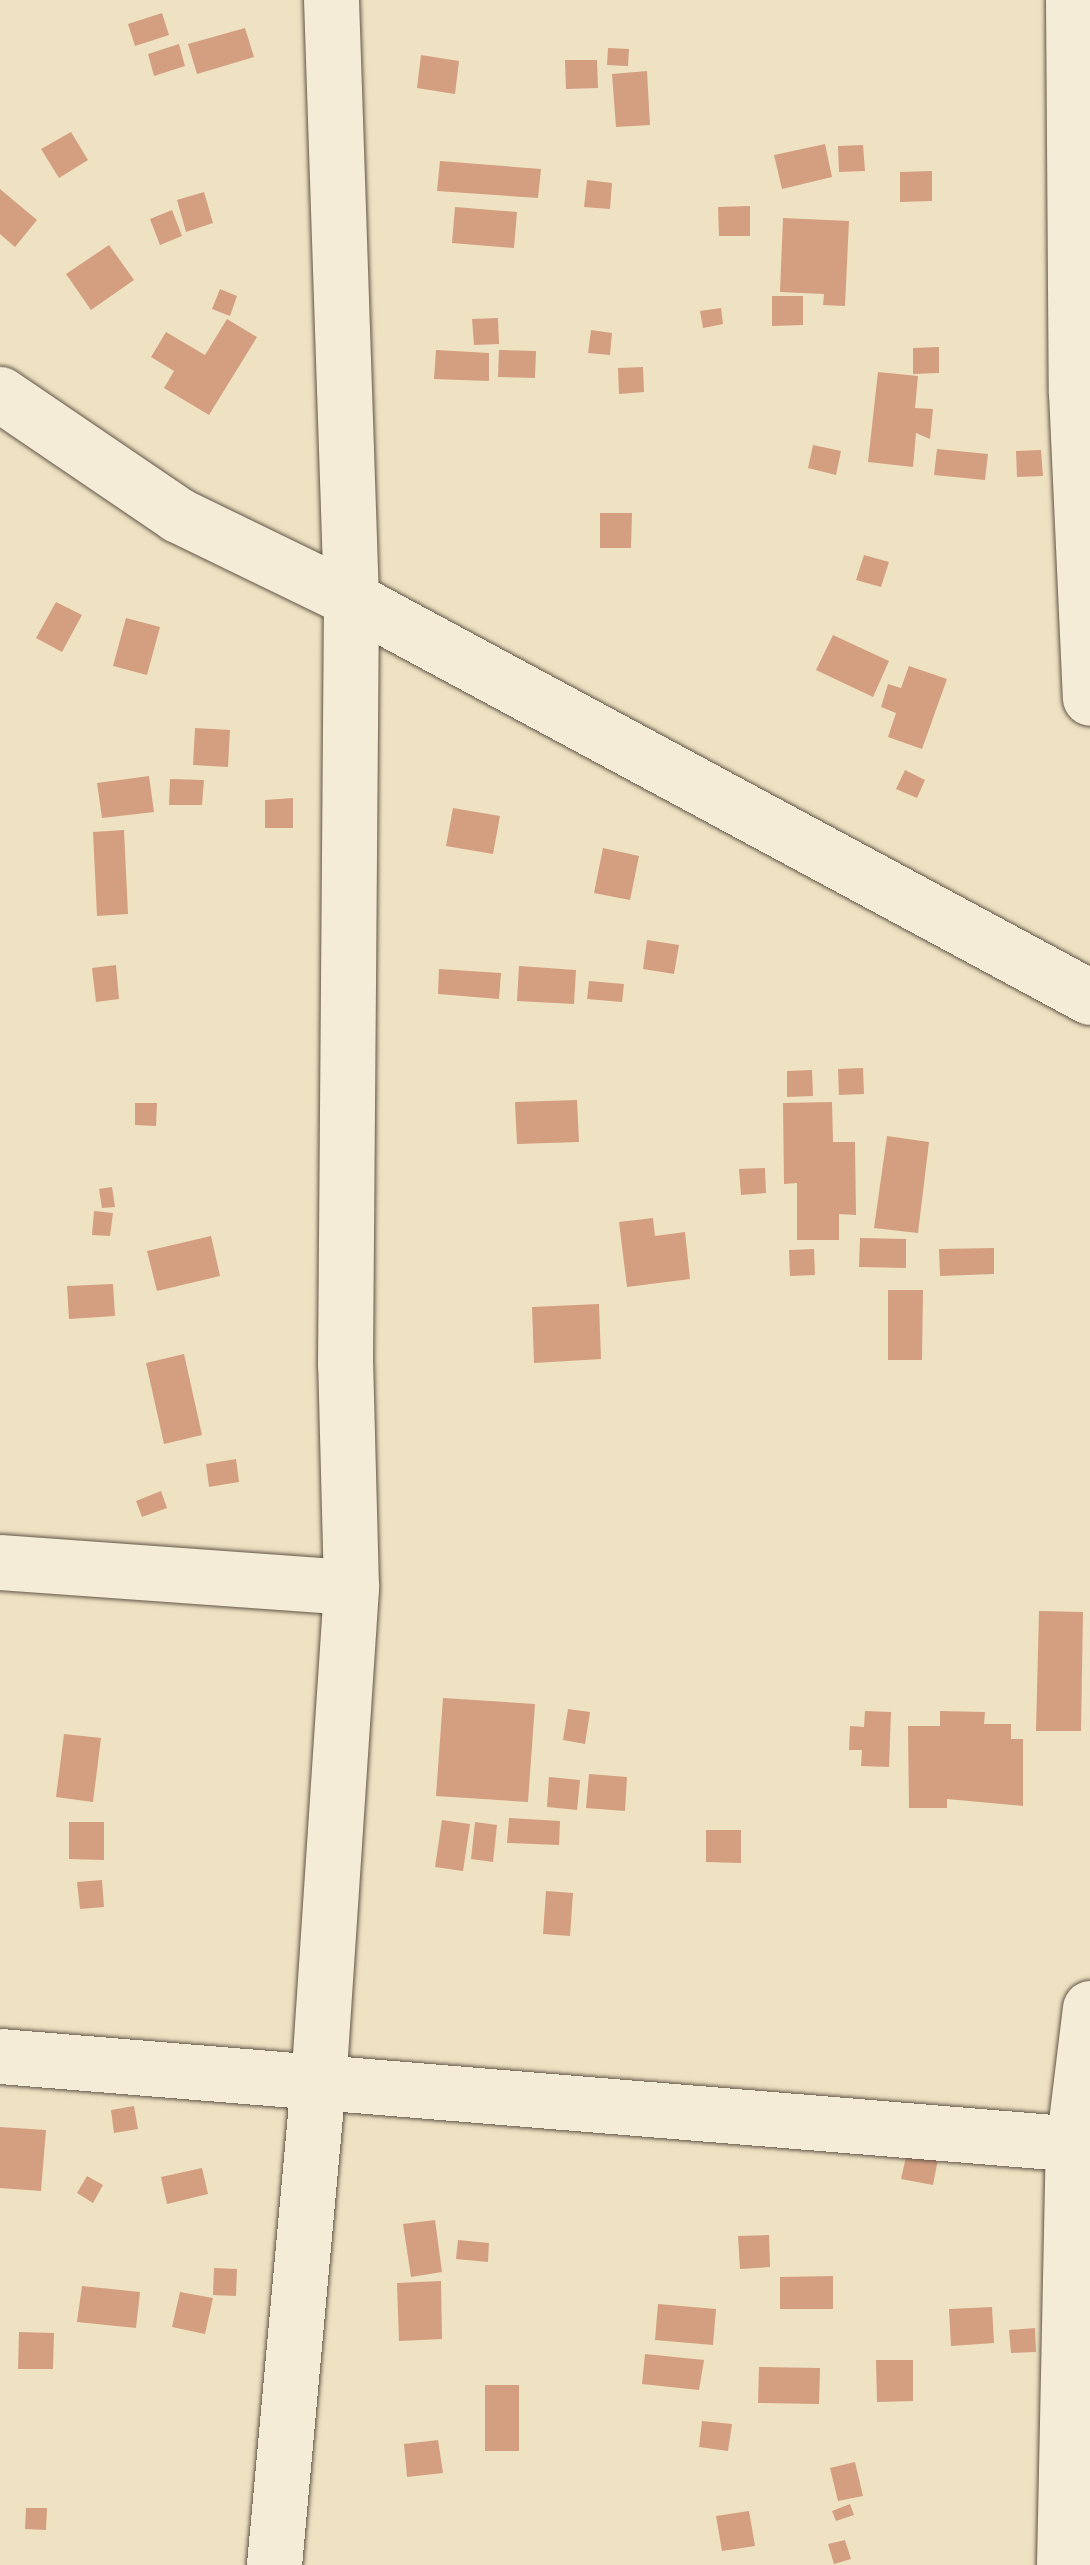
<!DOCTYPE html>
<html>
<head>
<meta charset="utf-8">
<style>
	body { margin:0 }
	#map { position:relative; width:1090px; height:2565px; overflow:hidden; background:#eee2c2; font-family:"IM FELL English",serif }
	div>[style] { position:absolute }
	.building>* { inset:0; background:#d49f80 }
	.roads { filter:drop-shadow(0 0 2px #625447) drop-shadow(0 0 2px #625447) }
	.minor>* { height:55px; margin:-27.5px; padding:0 27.5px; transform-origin:27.5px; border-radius:27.5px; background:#f4ecd7 }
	span { translate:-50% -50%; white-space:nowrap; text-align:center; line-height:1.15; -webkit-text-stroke:8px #f4ecd7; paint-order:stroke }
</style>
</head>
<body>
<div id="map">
	<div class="building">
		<div style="clip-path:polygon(162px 13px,169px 35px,135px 46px,128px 24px)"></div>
		<div style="clip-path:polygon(245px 28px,254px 57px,197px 74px,188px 44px)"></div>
		<div style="clip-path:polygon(179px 44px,185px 66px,154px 76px,148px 54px)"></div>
		<div style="clip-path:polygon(608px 48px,629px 49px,628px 66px,607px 65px)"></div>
		<div style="clip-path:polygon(421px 55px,459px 61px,455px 94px,417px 88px)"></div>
		<div style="clip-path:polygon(565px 60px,597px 60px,598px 88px,566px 89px)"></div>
		<div style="clip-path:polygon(647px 71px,650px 125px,616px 127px,612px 74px)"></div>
		<div style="clip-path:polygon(71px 132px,88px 160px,59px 178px,41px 149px)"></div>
		<div style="clip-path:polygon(825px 144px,832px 177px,782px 189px,774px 155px)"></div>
		<div style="clip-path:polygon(863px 145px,865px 171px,839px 172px,838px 146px)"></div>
		<div style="clip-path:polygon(440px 161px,541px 169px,538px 198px,437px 191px)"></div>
		<div style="clip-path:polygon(932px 171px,932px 201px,900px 202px,900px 172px)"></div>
		<div style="clip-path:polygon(587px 180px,612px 183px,610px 209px,584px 207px)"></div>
		<div style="clip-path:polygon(0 189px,37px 220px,15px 247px,0 234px)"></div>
		<div style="clip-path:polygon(204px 192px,213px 223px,186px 232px,177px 200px)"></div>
		<div style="clip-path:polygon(750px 206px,750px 236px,719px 236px,718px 207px)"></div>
		<div style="clip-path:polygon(455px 207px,517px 212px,514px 248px,452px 243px)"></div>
		<div style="clip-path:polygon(172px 210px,182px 236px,160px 245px,150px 219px)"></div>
		<div style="clip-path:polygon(783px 218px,849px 221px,845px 306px,823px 305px,824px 294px,780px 292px)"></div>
		<div style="clip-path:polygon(109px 245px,134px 280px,91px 310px,66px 274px)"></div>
		<div style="clip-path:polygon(220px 289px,237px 296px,230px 316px,212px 309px)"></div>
		<div style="clip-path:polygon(772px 296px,803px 296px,803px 325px,772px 326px)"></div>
		<div style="clip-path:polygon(721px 308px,723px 324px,703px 328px,700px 311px)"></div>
		<div style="clip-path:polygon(498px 318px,499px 344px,474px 345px,472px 319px)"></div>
		<div style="clip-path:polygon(227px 319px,257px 337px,209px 415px,164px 388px,174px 371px,151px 357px,166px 332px,205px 355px)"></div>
		<div style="clip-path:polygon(591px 330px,612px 333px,610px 355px,588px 353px)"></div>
		<div style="clip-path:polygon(939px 347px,939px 373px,913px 374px,913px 348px)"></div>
		<div style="clip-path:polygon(436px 350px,489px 353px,489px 381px,434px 379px)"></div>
		<div style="clip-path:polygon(499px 350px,536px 351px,535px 378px,498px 377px)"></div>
		<div style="clip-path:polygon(643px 367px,644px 392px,619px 394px,618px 368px)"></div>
		<div style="clip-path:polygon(878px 372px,918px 376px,915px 408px,933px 409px,930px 439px,916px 433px,913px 467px,868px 462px)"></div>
		<div style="clip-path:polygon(813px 445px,841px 451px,836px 475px,808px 468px)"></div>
		<div style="clip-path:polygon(937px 449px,988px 454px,985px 480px,934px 475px)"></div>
		<div style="clip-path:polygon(1041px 450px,1043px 476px,1017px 477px,1016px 451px)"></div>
		<div style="clip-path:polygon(600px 513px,632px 513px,631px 548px,600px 548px)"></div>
		<div style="clip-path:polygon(864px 555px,889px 562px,881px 587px,856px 580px)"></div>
		<div style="clip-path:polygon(56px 602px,82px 615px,62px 652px,36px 638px)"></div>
		<div style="clip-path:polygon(126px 618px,160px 627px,147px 675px,113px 666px)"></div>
		<div style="clip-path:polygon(833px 635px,889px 661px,873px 697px,816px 670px)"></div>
		<div style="clip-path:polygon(909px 666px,947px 679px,922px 749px,888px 737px,896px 713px,881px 707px,888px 684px,901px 688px)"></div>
		<div style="clip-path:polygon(195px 728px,230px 730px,228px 767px,193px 765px)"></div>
		<div style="clip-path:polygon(905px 770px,925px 780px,917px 798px,896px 789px)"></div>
		<div style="clip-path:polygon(149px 776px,154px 812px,102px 818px,97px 783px)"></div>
		<div style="clip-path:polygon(170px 779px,204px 780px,202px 805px,169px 805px)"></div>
		<div style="clip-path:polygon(293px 798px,293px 828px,265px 828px,265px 800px)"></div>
		<div style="clip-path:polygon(453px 808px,500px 816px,493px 854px,446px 846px)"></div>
		<div style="clip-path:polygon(124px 830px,128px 914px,97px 916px,93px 832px)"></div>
		<div style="clip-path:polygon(603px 848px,639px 856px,630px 900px,594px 893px)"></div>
		<div style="clip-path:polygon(647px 940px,679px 945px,674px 974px,643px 969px)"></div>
		<div style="clip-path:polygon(116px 965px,119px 999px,96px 1002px,92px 968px)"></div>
		<div style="clip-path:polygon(519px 966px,576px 970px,574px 1004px,517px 1001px)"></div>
		<div style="clip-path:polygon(439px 969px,501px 973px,499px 999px,438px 994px)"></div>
		<div style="clip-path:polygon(589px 981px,624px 984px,622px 1002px,587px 999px)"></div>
		<div style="clip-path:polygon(863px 1068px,864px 1094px,839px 1095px,838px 1069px)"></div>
		<div style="clip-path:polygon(812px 1070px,813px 1096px,787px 1097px,787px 1071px)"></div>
		<div style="clip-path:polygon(577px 1100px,579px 1142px,517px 1144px,515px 1102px)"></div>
		<div style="clip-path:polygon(832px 1102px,833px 1142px,855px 1142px,856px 1215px,839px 1214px,839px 1240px,797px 1240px,797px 1183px,784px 1184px,783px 1103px)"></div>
		<div style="clip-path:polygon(135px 1103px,157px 1103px,156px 1126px,135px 1125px)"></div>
		<div style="clip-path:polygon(887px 1136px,929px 1142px,918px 1233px,874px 1228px)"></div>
		<div style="clip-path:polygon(765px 1168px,766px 1193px,741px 1195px,739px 1169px)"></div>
		<div style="clip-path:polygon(112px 1187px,115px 1207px,102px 1208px,99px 1189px)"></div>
		<div style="clip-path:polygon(94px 1211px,113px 1213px,110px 1236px,92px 1235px)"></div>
		<div style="clip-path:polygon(653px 1218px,655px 1236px,685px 1232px,690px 1279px,627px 1287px,619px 1222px)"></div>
		<div style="clip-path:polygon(211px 1236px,220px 1276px,157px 1291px,147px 1251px)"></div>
		<div style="clip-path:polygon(860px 1238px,906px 1239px,906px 1268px,859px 1267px)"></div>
		<div style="clip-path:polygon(994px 1248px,994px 1274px,940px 1276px,939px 1249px)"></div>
		<div style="clip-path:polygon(814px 1249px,815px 1275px,790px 1276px,789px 1250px)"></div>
		<div style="clip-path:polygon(113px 1284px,115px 1316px,69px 1319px,67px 1286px)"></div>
		<div style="clip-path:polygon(888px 1290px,923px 1290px,922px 1360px,888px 1360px)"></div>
		<div style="clip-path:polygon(599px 1304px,601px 1359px,534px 1363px,532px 1307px)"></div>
		<div style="clip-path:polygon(184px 1354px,202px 1435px,164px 1444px,146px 1363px)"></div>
		<div style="clip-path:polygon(236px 1459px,239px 1482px,209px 1487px,206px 1464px)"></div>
		<div style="clip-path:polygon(161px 1491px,167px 1508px,142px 1517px,136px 1501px)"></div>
		<div style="clip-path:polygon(1039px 1611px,1083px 1612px,1081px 1731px,1036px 1731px)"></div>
		<div style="clip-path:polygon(443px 1698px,535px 1704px,528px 1802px,436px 1796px)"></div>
		<div style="clip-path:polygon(568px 1709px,590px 1712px,585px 1744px,563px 1740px)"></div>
		<div style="clip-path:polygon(865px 1711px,891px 1712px,889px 1767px,861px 1766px,862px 1750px,849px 1750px,850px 1726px,864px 1727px)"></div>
		<div style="clip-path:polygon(940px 1711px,985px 1712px,984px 1724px,1011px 1724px,1011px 1739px,1023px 1739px,1023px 1806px,947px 1799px,947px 1808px,909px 1808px,908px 1726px,940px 1726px)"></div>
		<div style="clip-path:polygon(64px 1734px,101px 1738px,93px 1802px,56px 1797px)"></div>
		<div style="clip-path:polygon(589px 1774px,627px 1777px,625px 1811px,586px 1808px)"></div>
		<div style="clip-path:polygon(549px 1777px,580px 1780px,577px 1810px,547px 1807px)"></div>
		<div style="clip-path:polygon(509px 1818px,560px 1821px,559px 1845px,507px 1843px)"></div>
		<div style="clip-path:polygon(442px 1820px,470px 1824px,463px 1871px,435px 1867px)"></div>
		<div style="clip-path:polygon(69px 1822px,104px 1822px,104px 1860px,69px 1859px)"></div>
		<div style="clip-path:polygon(475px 1822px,497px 1825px,493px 1862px,471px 1859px)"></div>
		<div style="clip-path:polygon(706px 1830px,741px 1830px,741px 1863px,706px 1862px)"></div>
		<div style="clip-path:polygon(102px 1880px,104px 1907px,80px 1909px,77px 1882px)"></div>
		<div style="clip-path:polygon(546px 1891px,573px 1893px,570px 1936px,543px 1934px)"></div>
		<div style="clip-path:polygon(134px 2106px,138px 2129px,114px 2133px,111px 2110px)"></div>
		<div style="clip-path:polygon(0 2127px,46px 2130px,41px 2191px,0 2188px)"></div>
		<div style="clip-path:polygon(908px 2148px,939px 2154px,933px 2185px,901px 2179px)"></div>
		<div style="clip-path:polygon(202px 2168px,208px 2194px,167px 2204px,161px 2177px)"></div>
		<div style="clip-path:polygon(87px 2176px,103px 2185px,93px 2203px,77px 2193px)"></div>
		<div style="clip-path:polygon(435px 2220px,442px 2272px,411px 2277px,403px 2224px)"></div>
		<div style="clip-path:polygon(769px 2235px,770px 2267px,740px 2269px,738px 2236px)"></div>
		<div style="clip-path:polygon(458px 2240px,489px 2243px,488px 2262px,456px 2259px)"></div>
		<div style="clip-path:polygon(214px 2268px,237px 2269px,236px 2296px,213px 2295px)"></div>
		<div style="clip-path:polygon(833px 2276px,833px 2309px,780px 2309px,780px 2277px)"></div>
		<div style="clip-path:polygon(441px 2281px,442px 2339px,399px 2341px,397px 2283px)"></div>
		<div style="clip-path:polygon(82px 2286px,140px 2292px,136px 2328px,77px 2322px)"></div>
		<div style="clip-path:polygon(180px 2292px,213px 2298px,205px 2334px,172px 2327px)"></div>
		<div style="clip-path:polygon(658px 2304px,716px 2309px,713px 2345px,655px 2340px)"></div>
		<div style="clip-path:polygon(992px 2307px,994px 2343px,951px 2346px,949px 2309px)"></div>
		<div style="clip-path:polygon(1035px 2328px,1036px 2352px,1011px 2353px,1009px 2330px)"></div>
		<div style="clip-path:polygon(19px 2332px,54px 2333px,53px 2369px,18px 2369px)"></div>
		<div style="clip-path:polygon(645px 2354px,704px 2360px,699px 2390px,642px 2384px)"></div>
		<div style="clip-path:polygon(876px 2360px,913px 2360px,913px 2401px,877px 2402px)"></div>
		<div style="clip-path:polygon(759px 2367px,820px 2368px,819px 2404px,758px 2403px)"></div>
		<div style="clip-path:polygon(485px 2385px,519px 2385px,519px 2451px,485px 2451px)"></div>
		<div style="clip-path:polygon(702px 2421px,732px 2424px,728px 2451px,699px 2447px)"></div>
		<div style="clip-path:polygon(438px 2440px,443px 2473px,407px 2477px,404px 2444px)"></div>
		<div style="clip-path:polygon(855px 2462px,863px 2496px,838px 2501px,830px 2468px)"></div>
		<div style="clip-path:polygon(850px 2504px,854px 2515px,836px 2521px,832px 2511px)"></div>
		<div style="clip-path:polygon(26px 2508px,47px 2508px,46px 2530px,25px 2529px)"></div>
		<div style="clip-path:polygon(749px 2511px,755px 2546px,722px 2551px,716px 2516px)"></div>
		<div style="clip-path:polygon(845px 2540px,851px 2559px,834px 2564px,828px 2544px)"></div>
	</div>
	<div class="roads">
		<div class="minor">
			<div style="left:1073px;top:0;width:392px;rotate:89.6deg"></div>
			<div style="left:1076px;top:392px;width:306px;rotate:87.4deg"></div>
			<div style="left:0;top:394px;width:215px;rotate:34.2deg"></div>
			<div style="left:178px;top:515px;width:192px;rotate:25.9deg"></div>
			<div style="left:351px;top:599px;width:839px;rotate:28.31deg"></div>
			<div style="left:0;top:1562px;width:352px;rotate:4.1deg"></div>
			<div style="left:0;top:2056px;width:1094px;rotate:4.67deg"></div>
			<div style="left:274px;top:2565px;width:482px;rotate:-84.8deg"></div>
			<div style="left:318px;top:2085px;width:499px;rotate:-86.2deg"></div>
			<div style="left:351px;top:1587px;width:223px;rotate:-91.5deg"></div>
			<div style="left:345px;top:1364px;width:765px;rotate:-89.55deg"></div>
			<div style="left:351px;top:599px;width:599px;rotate:-91.91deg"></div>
			<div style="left:1064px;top:2565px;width:419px;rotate:-88.8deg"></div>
			<div style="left:1073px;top:2146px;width:139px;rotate:-83deg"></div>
		</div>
	</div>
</div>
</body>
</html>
